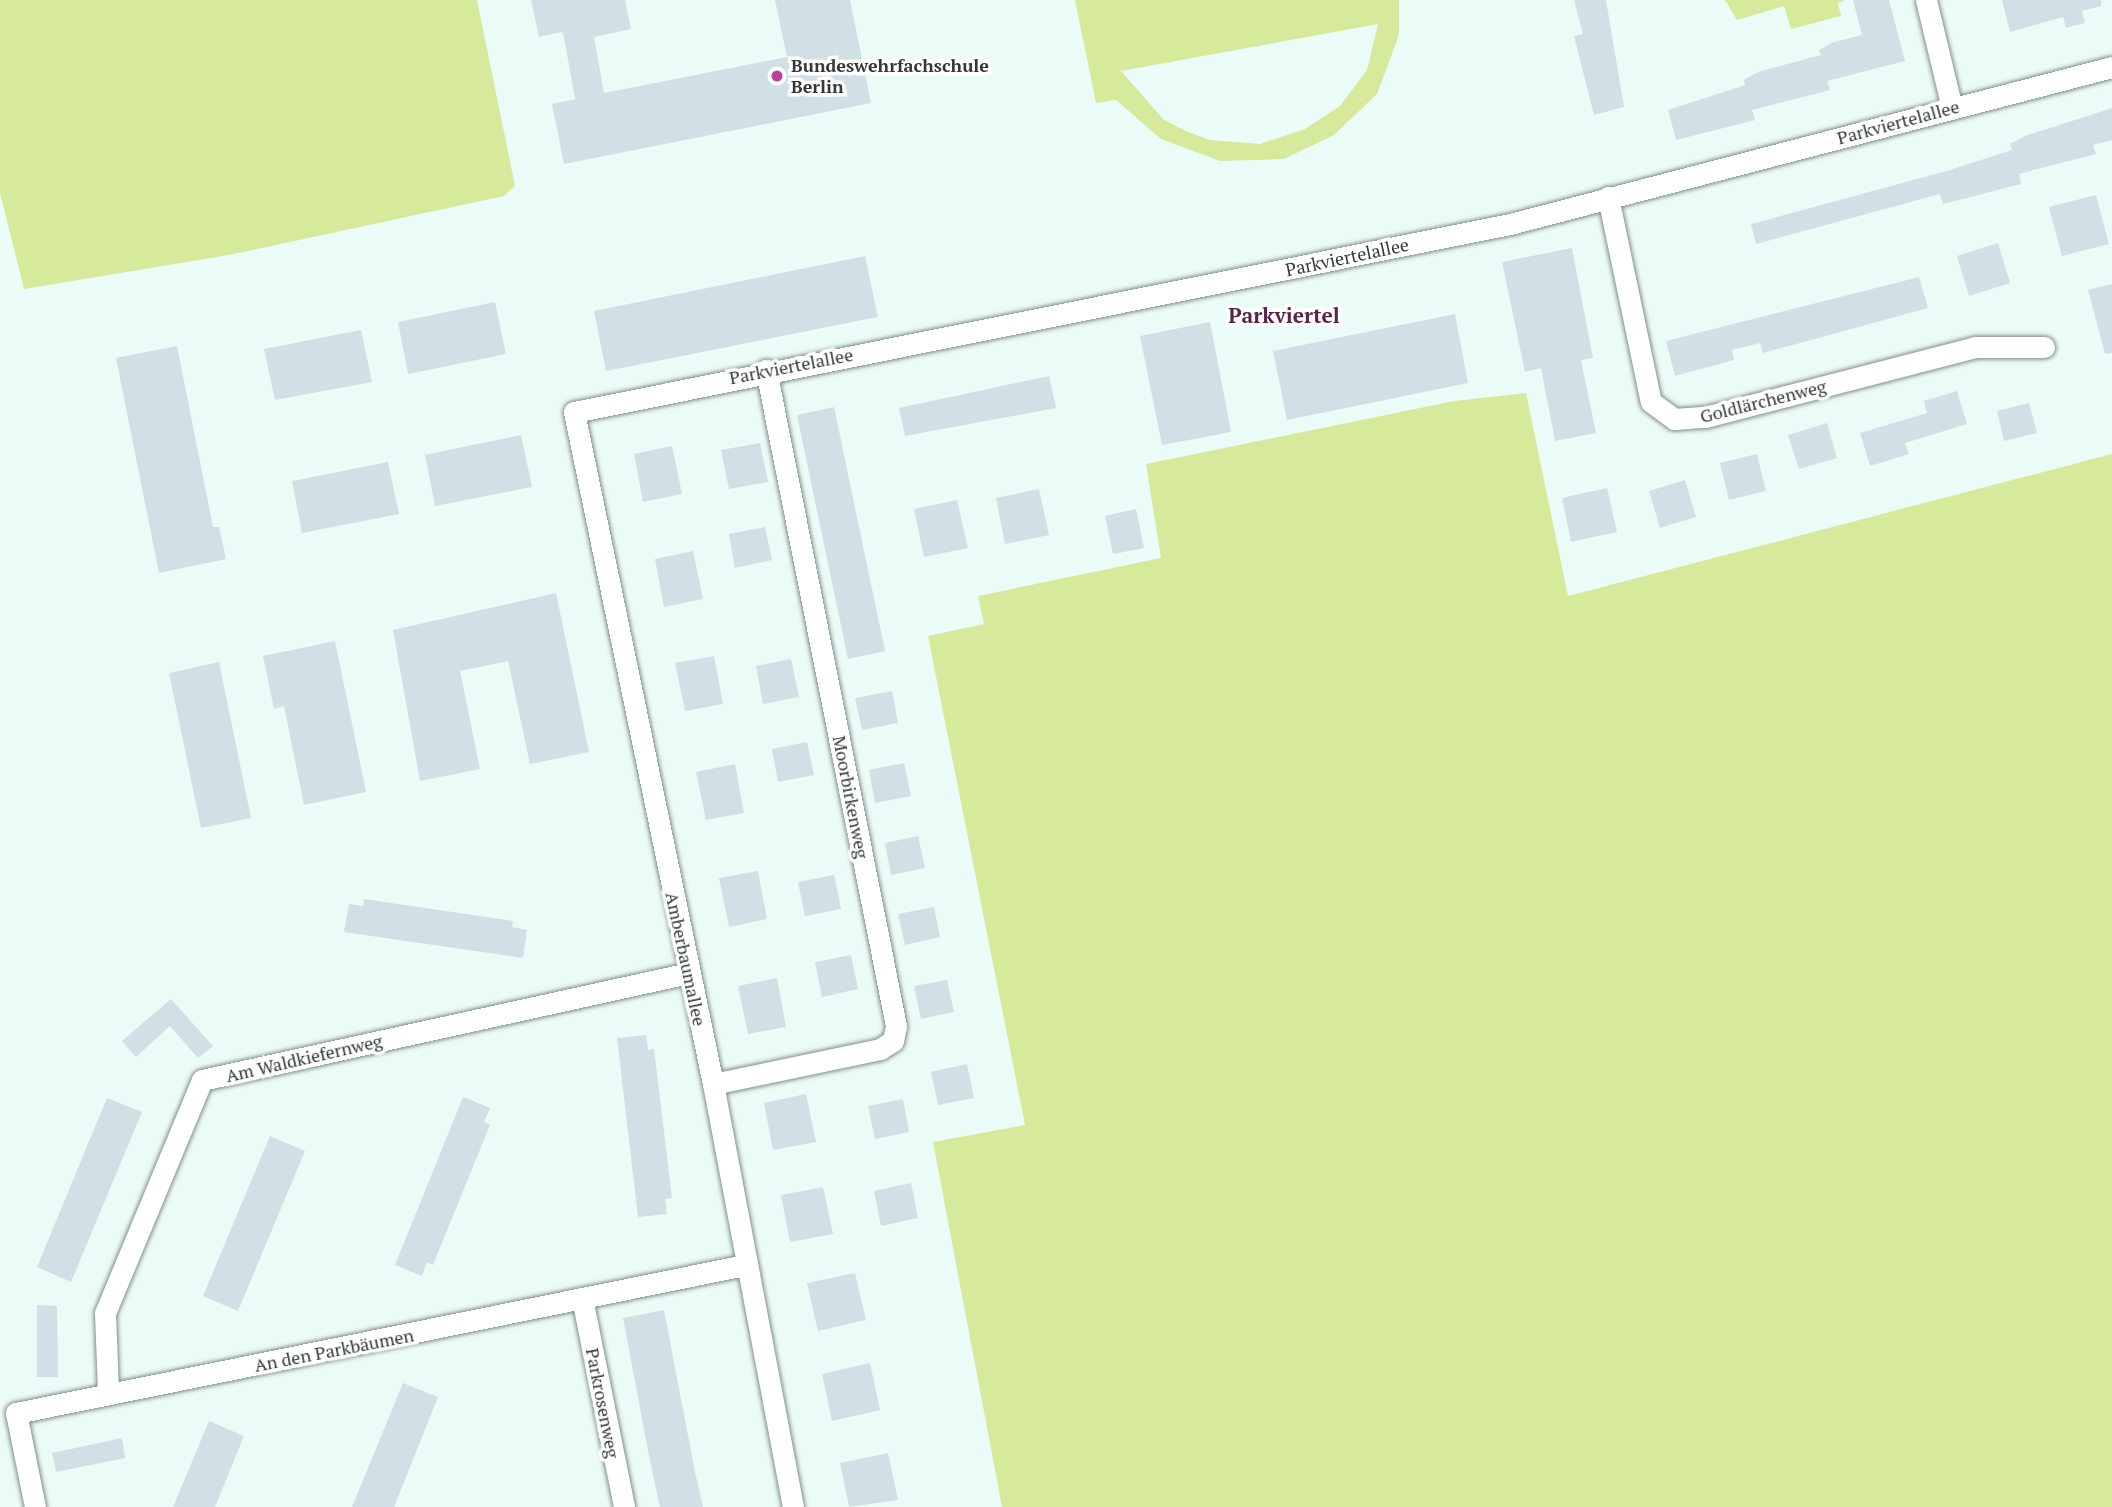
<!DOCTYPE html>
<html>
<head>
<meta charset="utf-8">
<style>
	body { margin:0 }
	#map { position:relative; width:2112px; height:1507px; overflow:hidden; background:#ebfbf8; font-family:"PT Serif",serif }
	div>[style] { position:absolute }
	.green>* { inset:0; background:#d7ea9b }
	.building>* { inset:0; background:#d1e0e4 }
	.roads { filter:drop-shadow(0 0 2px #808f8c) drop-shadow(0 0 2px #808f8c) }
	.street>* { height:21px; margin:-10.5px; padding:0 10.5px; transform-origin:10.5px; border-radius:10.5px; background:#fff }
	.dots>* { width:19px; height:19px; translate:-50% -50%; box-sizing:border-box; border:4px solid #fff; border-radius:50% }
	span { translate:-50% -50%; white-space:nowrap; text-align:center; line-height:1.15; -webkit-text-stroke:7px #fff; paint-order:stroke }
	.poi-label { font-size:18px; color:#333938; font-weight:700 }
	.left { translate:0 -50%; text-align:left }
	.street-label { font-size:18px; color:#333938 }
	.quarter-label { font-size:21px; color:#5a224c; font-weight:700 }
</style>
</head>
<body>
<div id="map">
	<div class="green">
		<div style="clip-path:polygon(0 0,477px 0,515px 186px,504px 196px,229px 255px,24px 289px,0 193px)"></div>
		<div style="clip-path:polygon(evenodd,1075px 0,1399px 0,1399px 35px,1377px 94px,1334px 135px,1284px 159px,1220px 161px,1161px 139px,1116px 100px,1096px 103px,1075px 0,1378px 24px,1367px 70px,1340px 106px,1305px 129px,1260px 144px,1210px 140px,1186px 131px,1164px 120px,1121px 71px,1378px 24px)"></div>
		<div style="clip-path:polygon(1725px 0,1845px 0,1838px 3px,1841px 16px,1791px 29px,1784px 6px,1737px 20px)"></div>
		<div style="clip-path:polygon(1526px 393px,1568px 596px,2112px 454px,2112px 1507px,1002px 1507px,933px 1142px,1025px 1125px,928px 636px,984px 624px,978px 596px,1161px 558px,1146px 464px,1454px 401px)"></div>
	</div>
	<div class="building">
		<div style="clip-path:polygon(531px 0,625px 0,631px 29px,594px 37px,604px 93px,787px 57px,775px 0,850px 0,871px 103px,564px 164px,552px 104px,575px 99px,564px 37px,562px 32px,539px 37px)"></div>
		<div style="clip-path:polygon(1574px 0,1606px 0,1624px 107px,1594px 115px,1574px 36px,1583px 34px)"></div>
		<div style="clip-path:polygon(1853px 0,1889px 0,1905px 61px,1827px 81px,1830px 90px,1752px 110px,1755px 120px,1676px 140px,1668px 110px,1745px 85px,1744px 80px,1758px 72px,1821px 55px,1819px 50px,1834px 42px,1862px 35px)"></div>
		<div style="clip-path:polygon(2002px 0,2101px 0,2101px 6px,2082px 11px,2085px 23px,2066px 28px,2063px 17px,2010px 32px)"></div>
		<div style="clip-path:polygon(2112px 108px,2112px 140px,2093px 145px,2096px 154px,2019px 174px,2021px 184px,1943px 204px,1940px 194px,1756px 244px,1751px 224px,1950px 170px,2012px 150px,2010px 144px,2025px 136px)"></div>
		<div style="clip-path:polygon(2096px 195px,2109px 244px,2062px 256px,2049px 207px)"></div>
		<div style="clip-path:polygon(1998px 243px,2010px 283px,1969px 296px,1957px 256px)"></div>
		<div style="clip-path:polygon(1572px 248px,1593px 358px,1581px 360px,1596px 433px,1555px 441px,1541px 368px,1525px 372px,1502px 262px)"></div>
		<div style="clip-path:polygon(865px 256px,878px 317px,606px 371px,594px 311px)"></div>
		<div style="clip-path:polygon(1919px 277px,1928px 308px,1763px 353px,1760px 343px,1732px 350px,1734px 360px,1675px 376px,1666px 341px)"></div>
		<div style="clip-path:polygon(2112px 284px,2112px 353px,2105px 354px,2088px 290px)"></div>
		<div style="clip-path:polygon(495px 302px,506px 354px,408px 374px,398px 322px)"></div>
		<div style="clip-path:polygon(1455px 314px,1468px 383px,1287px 420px,1273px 351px)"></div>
		<div style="clip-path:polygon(1210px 322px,1231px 432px,1162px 445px,1140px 336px)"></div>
		<div style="clip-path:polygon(361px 330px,372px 382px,275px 400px,264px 349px)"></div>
		<div style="clip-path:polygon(177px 346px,213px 527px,219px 527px,226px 559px,159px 573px,116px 358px)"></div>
		<div style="clip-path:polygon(1049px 376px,1056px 408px,905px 436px,899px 408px)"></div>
		<div style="clip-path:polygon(1957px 391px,1967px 424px,1905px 443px,1909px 454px,1870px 466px,1860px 433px,1927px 413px,1924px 401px)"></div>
		<div style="clip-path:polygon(2029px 403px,2037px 433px,2004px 441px,1997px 411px)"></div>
		<div style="clip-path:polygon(834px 407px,885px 651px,848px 659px,797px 415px)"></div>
		<div style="clip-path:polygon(1827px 423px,1837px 458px,1799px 469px,1788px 435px)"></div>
		<div style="clip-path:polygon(521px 435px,532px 487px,435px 506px,425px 455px)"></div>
		<div style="clip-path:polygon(760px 443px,768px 482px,729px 489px,721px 450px)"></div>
		<div style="clip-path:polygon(672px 446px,682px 494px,643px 502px,634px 454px)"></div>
		<div style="clip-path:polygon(1757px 454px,1766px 491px,1729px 500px,1720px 463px)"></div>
		<div style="clip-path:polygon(388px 462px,399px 514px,302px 533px,292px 481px)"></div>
		<div style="clip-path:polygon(1685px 480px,1696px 517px,1660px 528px,1649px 491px)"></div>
		<div style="clip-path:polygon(1607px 488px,1617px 532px,1571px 542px,1562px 498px)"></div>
		<div style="clip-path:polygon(1039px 489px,1049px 535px,1005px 544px,996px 498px)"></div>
		<div style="clip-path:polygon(957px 500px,968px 548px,924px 557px,914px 509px)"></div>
		<div style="clip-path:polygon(1136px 509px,1144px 548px,1113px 554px,1105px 516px)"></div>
		<div style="clip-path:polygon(765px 527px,772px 560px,735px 568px,729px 534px)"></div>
		<div style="clip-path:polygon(693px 551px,703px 599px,664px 607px,655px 559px)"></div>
		<div style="clip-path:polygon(556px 593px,589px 752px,530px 764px,508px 661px,460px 671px,480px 769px,420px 781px,393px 630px)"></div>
		<div style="clip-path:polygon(335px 641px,366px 792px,304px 805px,284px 706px,274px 709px,263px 656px)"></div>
		<div style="clip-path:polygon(714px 656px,723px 704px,685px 711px,675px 663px)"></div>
		<div style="clip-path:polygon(791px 659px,799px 697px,763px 704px,756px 666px)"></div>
		<div style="clip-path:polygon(219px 662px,251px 818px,201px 828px,169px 673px)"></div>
		<div style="clip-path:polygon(892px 691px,898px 723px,862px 730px,855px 698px)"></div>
		<div style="clip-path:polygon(807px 742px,814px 775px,778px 782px,772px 749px)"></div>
		<div style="clip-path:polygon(904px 763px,911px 796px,875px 803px,869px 770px)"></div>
		<div style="clip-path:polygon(735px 764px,744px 813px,706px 820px,696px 772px)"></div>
		<div style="clip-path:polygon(918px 836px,925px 868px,891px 875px,885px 843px)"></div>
		<div style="clip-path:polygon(758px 871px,767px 919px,729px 927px,719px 878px)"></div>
		<div style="clip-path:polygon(834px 875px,841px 909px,805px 916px,798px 882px)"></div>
		<div style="clip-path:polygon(364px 899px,513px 921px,512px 927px,527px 930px,523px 958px,344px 932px,349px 904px,363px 906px)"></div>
		<div style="clip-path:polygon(934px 907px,940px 937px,905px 945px,898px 914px)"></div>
		<div style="clip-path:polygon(851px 955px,858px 989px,822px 997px,815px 962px)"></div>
		<div style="clip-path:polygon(777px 978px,786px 1027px,748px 1034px,738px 986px)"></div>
		<div style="clip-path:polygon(947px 980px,954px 1012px,921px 1019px,914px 986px)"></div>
		<div style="clip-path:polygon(171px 999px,213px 1046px,198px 1058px,170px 1026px,136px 1057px,122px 1041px)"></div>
		<div style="clip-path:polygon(646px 1035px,648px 1050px,654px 1049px,672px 1198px,665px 1199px,667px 1214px,638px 1217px,617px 1038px)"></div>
		<div style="clip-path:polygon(967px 1064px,974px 1098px,938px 1105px,931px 1072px)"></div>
		<div style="clip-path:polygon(806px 1094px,816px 1142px,773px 1150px,764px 1103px)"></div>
		<div style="clip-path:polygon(463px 1097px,490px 1108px,484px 1122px,490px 1125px,433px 1265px,427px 1262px,422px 1276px,395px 1265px)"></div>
		<div style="clip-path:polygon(107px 1098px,142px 1112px,71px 1282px,37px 1267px)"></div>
		<div style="clip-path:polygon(903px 1099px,909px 1132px,875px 1139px,868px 1106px)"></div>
		<div style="clip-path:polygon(270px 1136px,305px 1151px,238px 1311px,203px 1296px)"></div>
		<div style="clip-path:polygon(911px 1183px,918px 1218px,881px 1226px,874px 1191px)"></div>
		<div style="clip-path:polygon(823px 1187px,833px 1234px,790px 1242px,781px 1195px)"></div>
		<div style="clip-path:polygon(855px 1273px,866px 1320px,818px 1331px,807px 1283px)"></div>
		<div style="clip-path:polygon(37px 1305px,57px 1306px,58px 1377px,37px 1377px)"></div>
		<div style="clip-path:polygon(664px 1310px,695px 1472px,703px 1507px,660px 1507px,649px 1456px,623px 1318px)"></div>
		<div style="clip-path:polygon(870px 1363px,880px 1410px,832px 1421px,822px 1374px)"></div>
		<div style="clip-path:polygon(403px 1383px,438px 1397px,394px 1507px,352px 1507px)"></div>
		<div style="clip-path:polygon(209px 1421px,244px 1436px,215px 1507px,173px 1507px)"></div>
		<div style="clip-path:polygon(122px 1438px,125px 1458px,56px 1472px,52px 1453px)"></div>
		<div style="clip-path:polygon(888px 1453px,898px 1500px,849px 1507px,840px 1463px)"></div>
	</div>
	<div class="roads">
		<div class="street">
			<div style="left:1926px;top:0;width:111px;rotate:76.5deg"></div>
			<div style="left:1608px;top:197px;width:209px;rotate:78.2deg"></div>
			<div style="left:1651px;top:402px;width:29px;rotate:36deg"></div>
			<div style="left:1674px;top:419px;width:31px;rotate:-4deg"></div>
			<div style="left:1705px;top:417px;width:279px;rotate:-14.5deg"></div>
			<div style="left:1975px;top:347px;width:69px"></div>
			<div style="left:713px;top:1084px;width:171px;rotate:-11.8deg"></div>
			<div style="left:880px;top:1049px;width:15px;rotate:-32deg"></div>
			<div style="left:893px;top:1041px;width:15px;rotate:-79deg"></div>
			<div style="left:896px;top:1026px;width:669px;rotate:-101.21deg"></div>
			<div style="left:582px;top:1298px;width:213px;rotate:78.6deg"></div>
			<div style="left:108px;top:1391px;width:78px;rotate:-92.2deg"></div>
			<div style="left:105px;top:1313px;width:252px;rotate:-67.4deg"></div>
			<div style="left:202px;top:1080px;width:498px;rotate:-12.4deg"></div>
			<div style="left:35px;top:1507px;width:96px;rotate:-101.4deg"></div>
			<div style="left:16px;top:1413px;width:744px;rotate:-11.48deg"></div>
			<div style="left:793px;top:1507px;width:430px;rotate:-100.7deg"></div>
			<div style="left:713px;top:1084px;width:686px;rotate:-101.69deg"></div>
			<div style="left:574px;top:412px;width:955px;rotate:-11.36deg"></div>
			<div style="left:1510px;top:224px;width:622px;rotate:-14.62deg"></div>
		</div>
	</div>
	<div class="dots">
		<div style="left:777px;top:76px;background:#b7439c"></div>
	</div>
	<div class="poi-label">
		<span class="left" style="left:791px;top:76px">Bundeswehrfachschule<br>Berlin</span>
	</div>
	<div class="street-label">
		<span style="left:1898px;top:122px;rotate:-15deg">Parkviertelallee</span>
		<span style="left:1347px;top:257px;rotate:-12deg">Parkviertelallee</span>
		<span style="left:791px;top:366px;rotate:-11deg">Parkviertelallee</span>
		<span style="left:1763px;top:401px;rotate:-14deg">Goldlärchenweg</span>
		<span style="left:851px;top:797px;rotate:79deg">Moorbirkenweg</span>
		<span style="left:686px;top:959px;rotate:78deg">Amberbaumallee</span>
		<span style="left:304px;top:1058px;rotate:-13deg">Am Waldkiefernweg</span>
		<span style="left:334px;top:1350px;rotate:-11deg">An den Parkbäumen</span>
		<span style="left:603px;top:1403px;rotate:79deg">Parkrosenweg</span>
	</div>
	<div class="quarter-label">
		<span style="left:1284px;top:315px">Parkviertel</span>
	</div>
</div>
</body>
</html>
